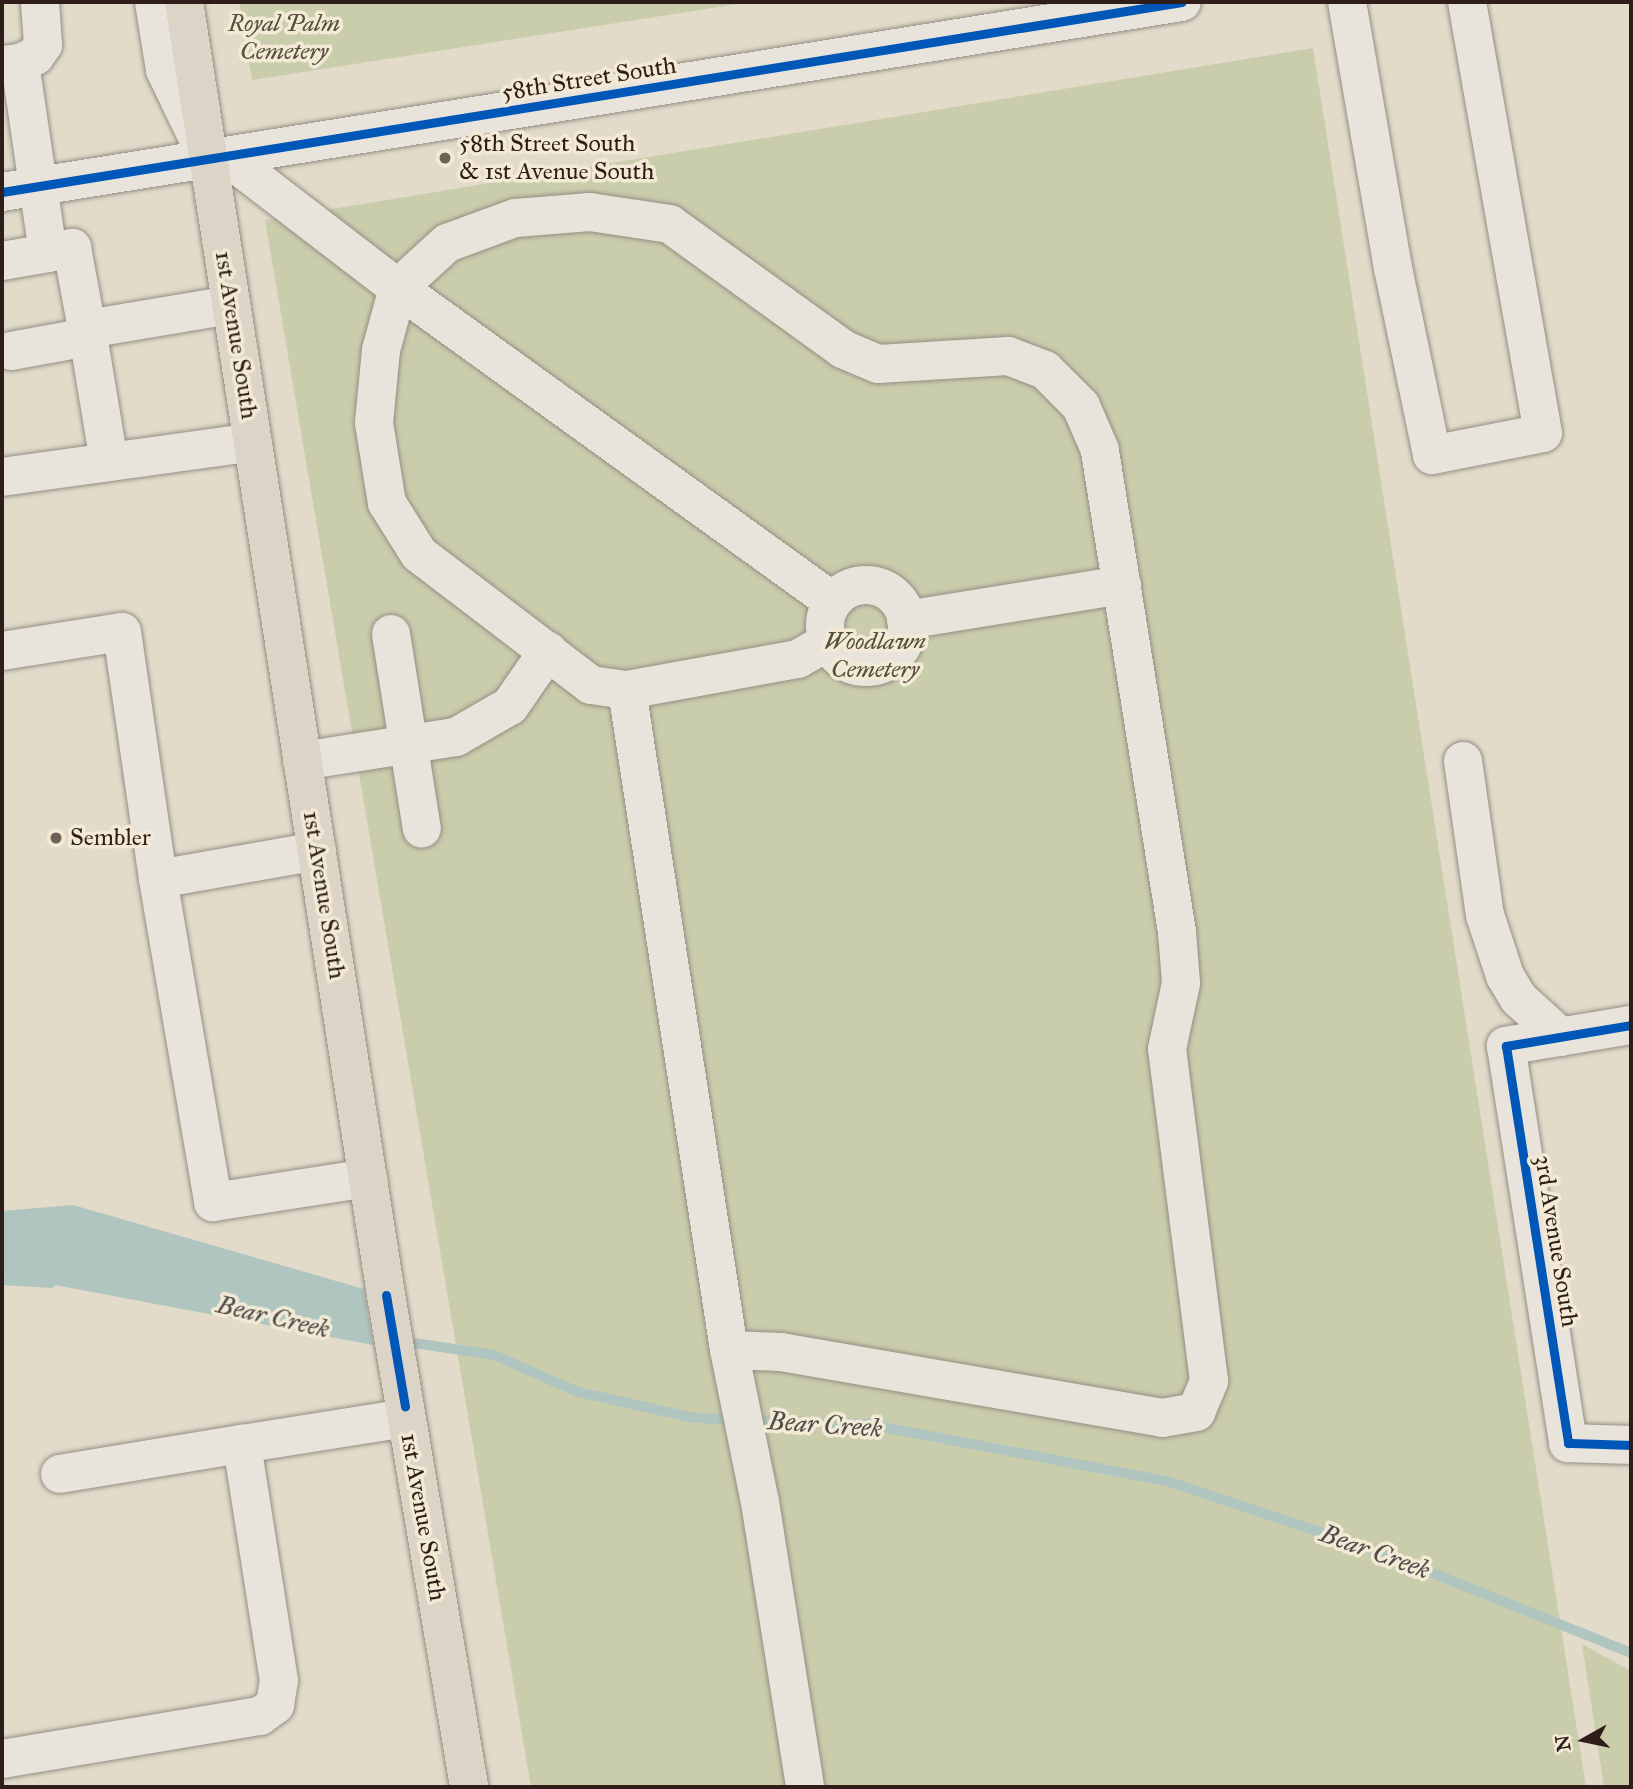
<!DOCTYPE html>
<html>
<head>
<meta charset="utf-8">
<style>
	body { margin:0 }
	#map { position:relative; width:1633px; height:1789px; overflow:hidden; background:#e2dbca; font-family:"IM FELL Great Primer",serif }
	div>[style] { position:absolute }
	.green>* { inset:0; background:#cacdac }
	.water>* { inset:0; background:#b0c5bf }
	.stream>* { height:10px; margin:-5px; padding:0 5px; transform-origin:5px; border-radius:5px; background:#b0c5bf }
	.roads { filter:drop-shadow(0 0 2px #948e84) drop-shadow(0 0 2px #948e84) }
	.minor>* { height:38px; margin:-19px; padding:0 19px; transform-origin:19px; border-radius:19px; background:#e8e4dc }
	.minor>.ring { margin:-19px; padding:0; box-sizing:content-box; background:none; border:38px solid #e8e4dc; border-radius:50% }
	.major>* { height:38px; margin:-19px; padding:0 19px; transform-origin:19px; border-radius:19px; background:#dcd4c7 }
	.cycleway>* { height:9px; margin:-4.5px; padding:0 4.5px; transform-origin:4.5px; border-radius:4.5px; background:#0057b8 }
	.dots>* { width:19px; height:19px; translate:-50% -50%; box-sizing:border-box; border:4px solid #f3ead5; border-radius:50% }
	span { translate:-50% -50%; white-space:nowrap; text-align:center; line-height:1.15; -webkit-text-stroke:7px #f3ead5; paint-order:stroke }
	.park-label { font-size:24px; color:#574f3d; font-style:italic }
	.street-label { font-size:24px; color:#2e1d18 }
	.poi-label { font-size:24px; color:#2e1d18 }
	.left { translate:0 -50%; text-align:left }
	.water-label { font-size:26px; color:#4f4c49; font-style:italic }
	.frame { position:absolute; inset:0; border:4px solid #2e1d18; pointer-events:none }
	.north { position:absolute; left:1549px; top:1705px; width:70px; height:70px; -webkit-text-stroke:5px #f3ead5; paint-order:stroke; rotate:261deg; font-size:19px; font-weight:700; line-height:28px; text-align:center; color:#2e1d18 }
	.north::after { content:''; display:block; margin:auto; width:24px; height:32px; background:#2e1d18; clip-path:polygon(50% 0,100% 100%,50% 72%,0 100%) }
</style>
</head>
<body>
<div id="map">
	<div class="green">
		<div style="clip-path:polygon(239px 2px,751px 2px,252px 80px)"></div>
		<div style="clip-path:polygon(1313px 48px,1586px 1787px,531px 1787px,265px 220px)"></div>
		<div style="clip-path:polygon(1582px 1644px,1631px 1671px,1631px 1787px,1604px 1787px)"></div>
	</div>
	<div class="water">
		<div style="clip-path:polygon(73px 1205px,364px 1289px,373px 1345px,2px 1275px,2px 1211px)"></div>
	</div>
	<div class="stream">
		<div style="left:2px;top:1280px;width:49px;rotate:3.5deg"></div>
		<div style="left:401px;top:1341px;width:94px;rotate:8.6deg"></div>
		<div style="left:494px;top:1355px;width:92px;rotate:23.8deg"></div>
		<div style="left:578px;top:1392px;width:119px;rotate:12.6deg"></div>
		<div style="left:694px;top:1418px;width:173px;rotate:2deg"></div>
		<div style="left:867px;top:1424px;width:305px;rotate:10.8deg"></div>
		<div style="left:1167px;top:1481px;width:219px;rotate:18.4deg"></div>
		<div style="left:1375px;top:1550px;width:276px;rotate:21.9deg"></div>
	</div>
	<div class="roads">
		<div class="minor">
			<div style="left:154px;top:2px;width:69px;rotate:80.8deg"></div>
			<div style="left:165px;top:70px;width:88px;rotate:64.3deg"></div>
			<div style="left:1347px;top:2px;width:270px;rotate:80.2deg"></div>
			<div style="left:1393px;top:268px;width:191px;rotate:78.2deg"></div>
			<div style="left:1432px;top:455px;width:113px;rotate:-11.2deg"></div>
			<div style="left:1543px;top:433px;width:438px;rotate:-100deg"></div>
			<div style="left:20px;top:63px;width:17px;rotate:-25deg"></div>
			<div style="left:35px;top:56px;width:14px;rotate:-54deg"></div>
			<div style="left:43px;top:45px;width:43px;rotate:-94deg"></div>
			<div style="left:2px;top:65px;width:18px;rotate:-6deg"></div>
			<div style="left:20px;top:63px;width:192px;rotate:81.6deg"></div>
			<div style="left:48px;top:253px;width:25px;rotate:-12deg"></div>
			<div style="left:72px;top:248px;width:82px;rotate:79.5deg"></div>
			<div style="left:227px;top:157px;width:215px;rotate:37.5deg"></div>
			<div style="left:398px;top:288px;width:535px;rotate:35.8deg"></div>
			<div style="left:2px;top:192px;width:1195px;rotate:-9.15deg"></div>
			<div style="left:2px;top:261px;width:47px;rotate:-9.9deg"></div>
			<div style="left:11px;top:351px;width:78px;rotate:-10.3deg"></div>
			<div style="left:109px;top:462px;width:135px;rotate:-99.4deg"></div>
			<div style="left:87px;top:329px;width:146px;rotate:-9.5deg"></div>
			<div style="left:2px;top:477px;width:253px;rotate:-7.9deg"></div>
			<div class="ring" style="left:825px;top:585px;width:44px;height:44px"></div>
			<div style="left:906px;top:620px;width:219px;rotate:-9.2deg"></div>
			<div style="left:391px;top:634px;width:197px;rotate:81deg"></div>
			<div style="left:2px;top:651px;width:121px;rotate:-9deg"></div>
			<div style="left:122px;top:632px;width:250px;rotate:81.7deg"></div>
			<div style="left:627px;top:690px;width:668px;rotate:81.21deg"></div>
			<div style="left:729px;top:1350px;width:155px;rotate:78.5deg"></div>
			<div style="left:760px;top:1502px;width:289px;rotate:81deg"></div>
			<div style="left:302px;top:761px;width:156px;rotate:-8.9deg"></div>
			<div style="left:456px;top:737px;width:62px;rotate:-29.9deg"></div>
			<div style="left:510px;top:706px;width:67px;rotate:-55.4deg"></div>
			<div style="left:1463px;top:761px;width:156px;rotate:81.9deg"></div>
			<div style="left:1485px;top:915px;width:64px;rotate:71.8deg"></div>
			<div style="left:1505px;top:976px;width:26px;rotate:59deg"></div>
			<div style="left:1518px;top:998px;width:58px;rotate:42.2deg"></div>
			<div style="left:317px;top:851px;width:161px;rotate:170deg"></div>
			<div style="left:158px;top:879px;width:328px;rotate:80.3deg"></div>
			<div style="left:213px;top:1202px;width:157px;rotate:-8.8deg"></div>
			<div style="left:1631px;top:1025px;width:127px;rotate:170.5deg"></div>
			<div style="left:1506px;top:1046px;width:402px;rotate:81.1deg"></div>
			<div style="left:1568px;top:1443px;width:63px;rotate:1.8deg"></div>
			<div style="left:729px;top:1350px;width:52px;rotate:2.2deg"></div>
			<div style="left:781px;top:1352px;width:387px;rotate:9.8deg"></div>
			<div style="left:1162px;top:1418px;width:35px;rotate:-10deg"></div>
			<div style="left:1196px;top:1412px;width:34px;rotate:-67deg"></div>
			<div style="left:1209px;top:1381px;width:335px;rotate:-97.2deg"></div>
			<div style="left:1167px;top:1049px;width:67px;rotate:-78deg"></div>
			<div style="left:1181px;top:983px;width:51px;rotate:-94.5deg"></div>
			<div style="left:1177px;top:932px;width:488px;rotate:-99.1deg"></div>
			<div style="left:1100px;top:450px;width:48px;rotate:-113.4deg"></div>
			<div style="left:1081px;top:406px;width:51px;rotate:-135deg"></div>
			<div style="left:1045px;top:370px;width:40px;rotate:-159deg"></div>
			<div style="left:1008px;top:356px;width:130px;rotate:176.5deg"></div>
			<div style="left:878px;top:364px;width:38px;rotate:-157deg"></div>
			<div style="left:843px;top:349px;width:213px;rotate:-144.2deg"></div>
			<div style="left:670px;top:224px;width:81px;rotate:-171.5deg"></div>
			<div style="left:590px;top:212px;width:75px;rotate:175.4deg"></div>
			<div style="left:515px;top:218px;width:72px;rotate:159.8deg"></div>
			<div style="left:447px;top:243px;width:67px;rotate:137.4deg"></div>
			<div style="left:398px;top:288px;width:64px;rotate:105.3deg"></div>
			<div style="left:381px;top:350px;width:73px;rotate:95.5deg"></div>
			<div style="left:374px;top:423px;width:81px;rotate:80.8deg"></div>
			<div style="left:387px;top:503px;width:60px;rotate:57.9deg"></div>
			<div style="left:419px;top:554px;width:216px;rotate:37.3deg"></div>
			<div style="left:591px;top:685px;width:36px;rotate:8deg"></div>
			<div style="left:627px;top:690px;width:174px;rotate:-10.3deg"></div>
			<div style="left:798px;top:659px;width:34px;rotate:-30deg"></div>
			<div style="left:60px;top:1474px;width:184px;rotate:-9.4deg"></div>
			<div style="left:2px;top:1759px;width:262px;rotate:-9.5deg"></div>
			<div style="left:260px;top:1716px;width:19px;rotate:-36deg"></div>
			<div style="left:275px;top:1705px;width:24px;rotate:-81deg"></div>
			<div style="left:279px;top:1681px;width:240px;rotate:-98.9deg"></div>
			<div style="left:242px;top:1444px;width:166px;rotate:-9deg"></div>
		</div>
		<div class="major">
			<div style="left:184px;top:2px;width:1309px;rotate:81.12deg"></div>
			<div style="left:386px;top:1295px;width:499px;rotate:80.4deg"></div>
		</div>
	</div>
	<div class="cycleway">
		<div style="left:2px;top:192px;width:1195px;rotate:-9.15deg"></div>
		<div style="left:1631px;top:1025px;width:127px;rotate:170.5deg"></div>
		<div style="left:1506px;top:1046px;width:402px;rotate:81.1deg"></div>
		<div style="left:1568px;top:1443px;width:63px;rotate:1.8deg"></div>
		<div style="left:386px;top:1295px;width:113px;rotate:80.3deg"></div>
	</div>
	<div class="dots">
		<div style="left:445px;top:158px;background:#6d6056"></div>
		<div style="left:56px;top:838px;background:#6d6056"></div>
	</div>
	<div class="park-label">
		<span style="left:284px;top:38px">Royal Palm<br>Cemetery</span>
		<span style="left:875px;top:656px">Woodlawn<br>Cemetery</span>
	</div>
	<div class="street-label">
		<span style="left:589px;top:79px;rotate:-9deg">58th Street South</span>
		<span style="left:236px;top:335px;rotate:81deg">1st Avenue South</span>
		<span style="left:324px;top:895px;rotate:81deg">1st Avenue South</span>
		<span style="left:1556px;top:1241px;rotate:81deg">3rd Avenue South</span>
		<span style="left:423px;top:1517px;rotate:80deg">1st Avenue South</span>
	</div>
	<div class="poi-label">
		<span class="left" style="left:459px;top:158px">58th Street South<br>&amp; 1st Avenue South</span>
		<span class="left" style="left:70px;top:838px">Sembler</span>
	</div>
	<div class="water-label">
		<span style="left:273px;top:1317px;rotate:13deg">Bear Creek</span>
		<span style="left:825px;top:1425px;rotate:4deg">Bear Creek</span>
		<span style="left:1375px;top:1552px;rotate:20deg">Bear Creek</span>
	</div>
	<div class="frame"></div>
	<div class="north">N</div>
</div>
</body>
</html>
